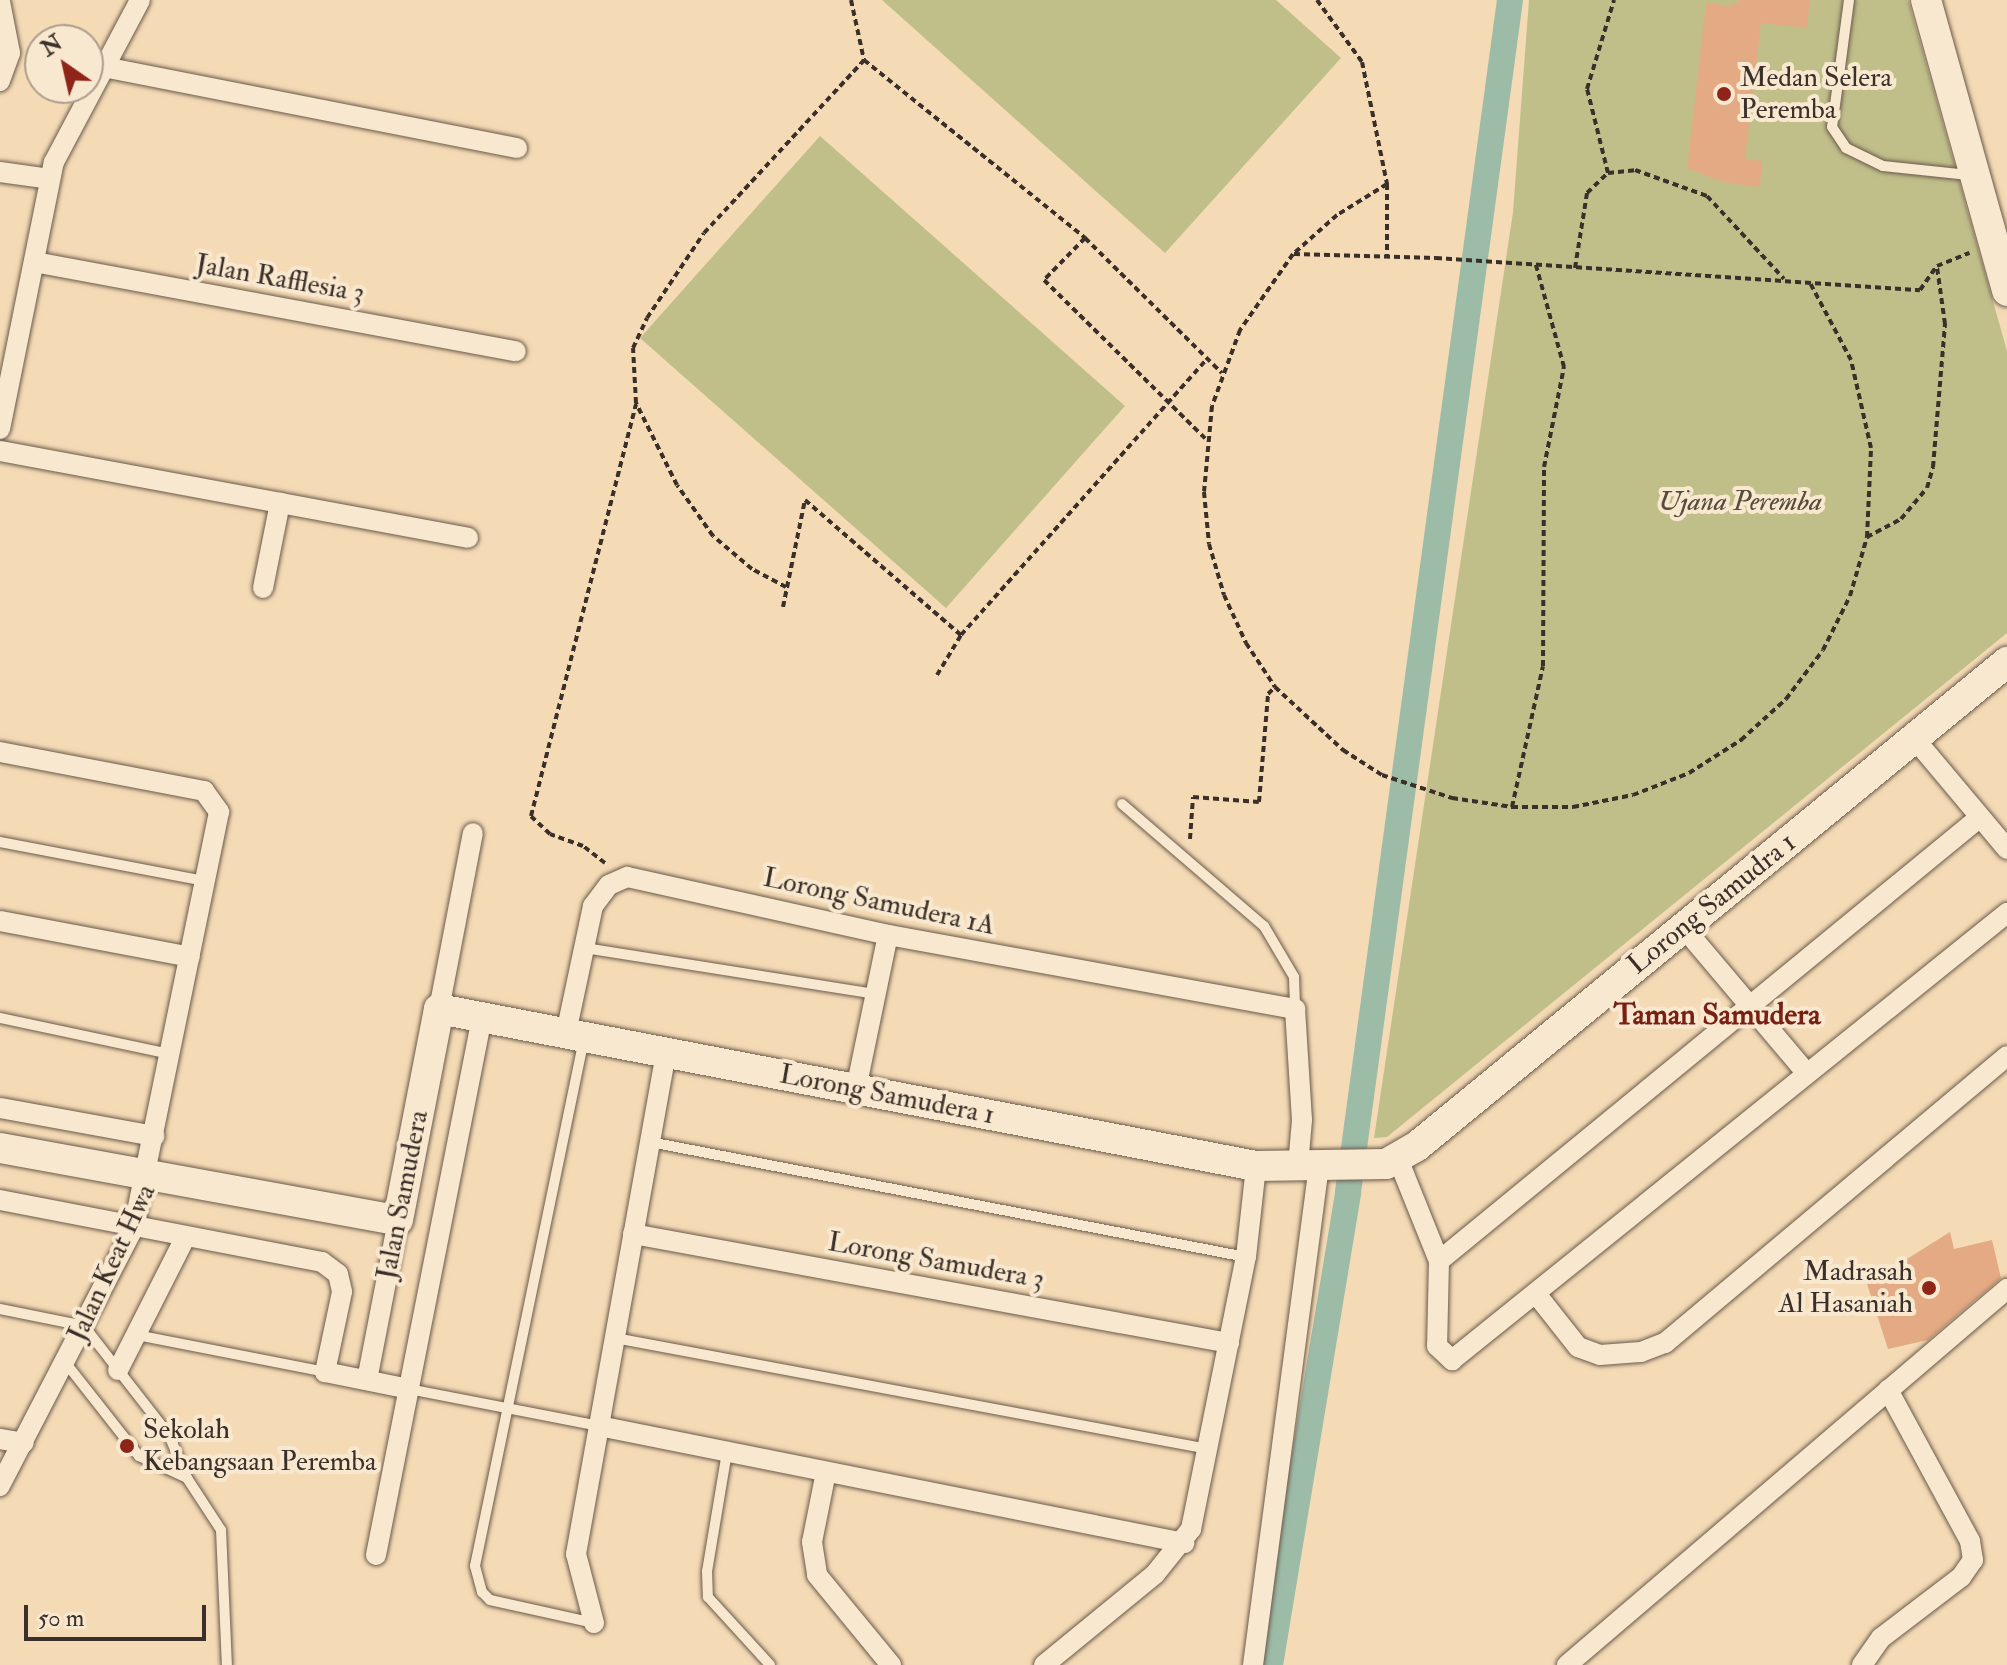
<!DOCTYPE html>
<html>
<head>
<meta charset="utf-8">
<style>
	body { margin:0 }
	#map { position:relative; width:2007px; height:1665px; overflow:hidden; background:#f5dbb5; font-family:"IM FELL Double Pica",serif }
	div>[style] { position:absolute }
	.green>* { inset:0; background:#c0bf8a }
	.canal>* { height:26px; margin:-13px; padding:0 13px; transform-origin:13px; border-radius:13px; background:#9dbca8 }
	.building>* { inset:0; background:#e4aa83 }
	.path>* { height:4px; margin-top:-2px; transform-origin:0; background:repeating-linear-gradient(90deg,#3b2f29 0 6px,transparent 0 10px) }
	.roads { filter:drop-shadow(0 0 2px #6a5a4c) drop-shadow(0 0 2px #6a5a4c) }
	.lane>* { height:10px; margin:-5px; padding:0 5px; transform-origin:5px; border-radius:5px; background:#f8e8cf }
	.street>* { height:20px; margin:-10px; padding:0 10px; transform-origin:10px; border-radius:10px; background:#f8e8cf }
	.secondary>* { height:30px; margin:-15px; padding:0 15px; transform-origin:15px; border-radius:15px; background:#f8e8cf }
	.dots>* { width:22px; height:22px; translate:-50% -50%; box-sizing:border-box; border:4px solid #f8e8cf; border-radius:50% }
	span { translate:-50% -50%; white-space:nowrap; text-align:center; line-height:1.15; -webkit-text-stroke:8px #f8e8cf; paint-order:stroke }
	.poi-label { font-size:28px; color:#3b2f29 }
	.left { translate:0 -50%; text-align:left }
	.right { translate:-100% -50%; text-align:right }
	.street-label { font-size:28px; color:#3b2f29 }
	.park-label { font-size:28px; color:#564c3c; font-style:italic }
	.neighbourhood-label { font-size:30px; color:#7a1f14; font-weight:700 }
	.north { position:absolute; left:24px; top:24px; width:80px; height:80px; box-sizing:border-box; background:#f8e8cf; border:2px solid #ac9e8d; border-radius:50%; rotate:326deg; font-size:22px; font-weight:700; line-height:32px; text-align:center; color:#3b2f29 }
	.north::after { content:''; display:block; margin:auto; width:28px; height:36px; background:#8f2418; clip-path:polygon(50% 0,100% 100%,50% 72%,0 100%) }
	.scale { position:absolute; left:24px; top:1605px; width:182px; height:36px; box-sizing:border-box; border:4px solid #3b2f29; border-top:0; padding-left:10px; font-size:24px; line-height:28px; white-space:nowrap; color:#3b2f29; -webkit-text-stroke:6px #f8e8cf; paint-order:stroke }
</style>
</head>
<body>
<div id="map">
	<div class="green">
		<div style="clip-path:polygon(882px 0,1276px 0,1341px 58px,1165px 253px)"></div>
		<div style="clip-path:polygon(1529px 0,1908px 0,2007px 351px,2007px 633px,1387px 1137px,1374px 1138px,1513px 212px)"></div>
		<div style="clip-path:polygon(820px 136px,1125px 406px,946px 608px,640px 338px)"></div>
	</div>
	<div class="canal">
		<div style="left:1270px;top:1665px;width:479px;rotate:-80.6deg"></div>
		<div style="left:1348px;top:1192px;width:1203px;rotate:-82.26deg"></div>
	</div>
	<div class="building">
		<div style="clip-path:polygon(1741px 0,1810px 0,1807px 28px,1761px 23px,1745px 159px,1762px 161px,1760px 187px,1722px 182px,1687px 168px,1706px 3px,1731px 6px)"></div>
		<div style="clip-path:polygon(1950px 1232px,1954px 1249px,1992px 1240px,2001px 1278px,1928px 1340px,1888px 1349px,1867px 1284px)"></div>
	</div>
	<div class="path">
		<div style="left:851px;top:0;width:61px;rotate:77.8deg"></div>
		<div style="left:864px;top:60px;width:284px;rotate:38.8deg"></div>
		<div style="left:1085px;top:238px;width:192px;rotate:44.6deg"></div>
		<div style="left:1317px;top:0;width:77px;rotate:54deg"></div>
		<div style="left:1362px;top:62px;width:125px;rotate:78.4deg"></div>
		<div style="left:1387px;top:184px;width:72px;rotate:90deg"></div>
		<div style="left:1608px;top:173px;width:87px;rotate:-104deg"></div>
		<div style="left:1587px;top:89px;width:93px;rotate:-73.1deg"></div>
		<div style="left:1387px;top:184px;width:59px;rotate:148.2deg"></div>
		<div style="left:1337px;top:215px;width:59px;rotate:138.4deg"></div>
		<div style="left:1293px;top:254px;width:93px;rotate:124.9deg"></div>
		<div style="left:1240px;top:330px;width:81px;rotate:110.2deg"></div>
		<div style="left:1212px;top:406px;width:86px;rotate:95.3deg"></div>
		<div style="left:1204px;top:492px;width:52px;rotate:84.5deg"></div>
		<div style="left:1209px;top:544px;width:53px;rotate:73.6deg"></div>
		<div style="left:1224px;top:595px;width:53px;rotate:65.4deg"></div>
		<div style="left:1246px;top:643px;width:53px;rotate:56.6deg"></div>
		<div style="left:1275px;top:687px;width:93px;rotate:42.8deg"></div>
		<div style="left:1343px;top:750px;width:46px;rotate:32.7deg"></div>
		<div style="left:1382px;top:775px;width:74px;rotate:18.2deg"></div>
		<div style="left:1452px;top:798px;width:61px;rotate:8.5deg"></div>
		<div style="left:1512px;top:807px;width:61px"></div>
		<div style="left:1573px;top:807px;width:61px;rotate:-11.3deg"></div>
		<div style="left:1633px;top:795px;width:60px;rotate:-21.4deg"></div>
		<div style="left:1689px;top:773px;width:62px;rotate:-32.4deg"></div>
		<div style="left:1741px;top:740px;width:61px;rotate:-42.3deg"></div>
		<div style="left:1786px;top:699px;width:61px;rotate:-52.9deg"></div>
		<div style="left:1823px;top:650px;width:60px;rotate:-63.4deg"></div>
		<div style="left:1850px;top:596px;width:61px;rotate:-73.9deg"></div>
		<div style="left:1867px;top:537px;width:89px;rotate:-87.4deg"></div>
		<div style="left:1871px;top:448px;width:90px;rotate:-102.8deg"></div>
		<div style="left:1851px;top:360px;width:89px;rotate:-118deg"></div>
		<div style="left:1085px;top:238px;width:59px;rotate:134.3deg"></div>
		<div style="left:1044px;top:280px;width:227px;rotate:44.5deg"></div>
		<div style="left:1294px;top:254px;width:142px;rotate:1.6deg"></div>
		<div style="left:1436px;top:258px;width:485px;rotate:3.8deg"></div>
		<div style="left:1920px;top:290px;width:29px;rotate:-55deg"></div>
		<div style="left:1937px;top:266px;width:35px;rotate:-22deg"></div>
		<div style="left:1575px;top:268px;width:76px;rotate:-80.9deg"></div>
		<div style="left:1587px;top:193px;width:29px;rotate:-44deg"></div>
		<div style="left:1608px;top:173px;width:27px;rotate:-6deg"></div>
		<div style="left:1635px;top:170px;width:77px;rotate:19.9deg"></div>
		<div style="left:1707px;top:196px;width:113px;rotate:47.1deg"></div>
		<div style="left:1867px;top:537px;width:38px;rotate:-28deg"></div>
		<div style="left:1901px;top:519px;width:40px;rotate:-50deg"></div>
		<div style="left:1927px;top:488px;width:22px;rotate:-74deg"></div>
		<div style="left:1933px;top:467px;width:144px;rotate:-85.2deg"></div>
		<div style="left:1945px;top:324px;width:58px;rotate:-98deg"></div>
		<div style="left:786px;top:587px;width:38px;rotate:-152deg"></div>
		<div style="left:752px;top:569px;width:51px;rotate:-139.8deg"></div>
		<div style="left:713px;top:536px;width:62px;rotate:-125.2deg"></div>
		<div style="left:677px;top:485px;width:92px;rotate:-116.6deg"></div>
		<div style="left:636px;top:403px;width:55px;rotate:-93.1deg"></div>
		<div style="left:633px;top:348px;width:33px;rotate:-65deg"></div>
		<div style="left:647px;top:318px;width:102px;rotate:-56.2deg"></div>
		<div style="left:704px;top:233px;width:236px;rotate:-47.2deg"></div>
		<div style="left:783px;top:607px;width:109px;rotate:-78.4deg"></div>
		<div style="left:805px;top:500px;width:206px;rotate:40.9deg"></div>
		<div style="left:937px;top:675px;width:47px;rotate:-59deg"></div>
		<div style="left:961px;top:635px;width:371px;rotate:-48.3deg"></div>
		<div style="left:1512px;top:807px;width:144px;rotate:-77.6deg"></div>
		<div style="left:1543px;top:666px;width:199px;rotate:-89.7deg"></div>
		<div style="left:1544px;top:467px;width:102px;rotate:-78.7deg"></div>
		<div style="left:1564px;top:367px;width:106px;rotate:-105.4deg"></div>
		<div style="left:1190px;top:839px;width:42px;rotate:-85.9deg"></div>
		<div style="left:1193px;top:797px;width:66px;rotate:4.3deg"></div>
		<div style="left:1259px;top:802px;width:108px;rotate:-85.2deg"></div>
		<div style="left:1268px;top:694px;width:10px;rotate:-45deg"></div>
		<div style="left:605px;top:863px;width:28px;rotate:-142deg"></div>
		<div style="left:583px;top:846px;width:35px;rotate:-160deg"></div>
		<div style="left:550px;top:834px;width:26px;rotate:-137deg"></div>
		<div style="left:531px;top:816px;width:425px;rotate:-75.7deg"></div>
	</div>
	<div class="roads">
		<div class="lane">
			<div style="left:1849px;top:0;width:128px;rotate:97.6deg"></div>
			<div style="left:1832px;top:127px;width:25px;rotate:56deg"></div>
			<div style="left:1846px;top:148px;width:41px;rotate:25.9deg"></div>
			<div style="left:1883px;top:166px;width:86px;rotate:6deg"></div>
			<div style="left:1122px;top:804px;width:187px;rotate:40.7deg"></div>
			<div style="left:1264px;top:926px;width:59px;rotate:59.5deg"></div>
			<div style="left:1294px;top:977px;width:32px;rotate:88deg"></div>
			<div style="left:0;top:842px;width:209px;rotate:10.8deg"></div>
			<div style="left:585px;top:948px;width:293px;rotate:9deg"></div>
			<div style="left:0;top:1018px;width:174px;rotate:12deg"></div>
			<div style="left:584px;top:1039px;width:538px;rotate:101.69deg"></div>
			<div style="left:475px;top:1566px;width:27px;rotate:75deg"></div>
			<div style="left:482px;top:1592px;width:11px;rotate:45deg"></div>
			<div style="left:490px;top:1600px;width:107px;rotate:12.5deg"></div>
			<div style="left:650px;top:1142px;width:607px;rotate:10.92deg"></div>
			<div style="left:0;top:1309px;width:86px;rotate:11.4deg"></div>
			<div style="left:84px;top:1326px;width:138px;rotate:52.1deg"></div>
			<div style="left:169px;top:1435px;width:47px;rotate:67.3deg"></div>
			<div style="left:187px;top:1478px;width:62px;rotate:56.8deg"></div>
			<div style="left:221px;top:1530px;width:135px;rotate:87.5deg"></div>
			<div style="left:137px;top:1335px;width:192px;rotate:11.1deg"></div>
			<div style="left:615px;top:1338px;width:603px;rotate:10.6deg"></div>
			<div style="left:65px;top:1362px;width:120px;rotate:51.8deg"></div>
			<div style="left:139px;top:1456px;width:53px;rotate:24.6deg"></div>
			<div style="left:409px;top:1389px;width:194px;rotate:11deg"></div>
			<div style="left:727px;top:1452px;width:121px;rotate:99.5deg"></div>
			<div style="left:707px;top:1571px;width:26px;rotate:88deg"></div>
			<div style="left:708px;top:1597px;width:92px;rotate:47.6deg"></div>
		</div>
		<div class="street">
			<div style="left:0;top:2px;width:52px;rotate:78.9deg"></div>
			<div style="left:10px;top:53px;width:30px;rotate:110deg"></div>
			<div style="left:104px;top:67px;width:421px;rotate:11.1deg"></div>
			<div style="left:0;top:172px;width:50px;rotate:8deg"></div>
			<div style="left:34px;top:262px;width:490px;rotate:10.5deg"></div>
			<div style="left:0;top:429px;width:272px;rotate:-78.6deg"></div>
			<div style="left:54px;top:162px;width:183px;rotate:-62deg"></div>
			<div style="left:0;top:451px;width:476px;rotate:10.5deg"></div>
			<div style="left:263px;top:588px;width:87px;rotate:-78.7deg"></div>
			<div style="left:1914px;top:738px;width:145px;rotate:50deg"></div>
			<div style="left:0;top:752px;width:208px;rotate:10.8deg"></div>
			<div style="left:204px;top:791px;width:26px;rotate:54deg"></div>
			<div style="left:219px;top:812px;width:424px;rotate:101.6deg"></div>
			<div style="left:134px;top:1227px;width:292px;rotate:117.4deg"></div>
			<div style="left:0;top:921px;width:193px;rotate:10.7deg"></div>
			<div style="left:1684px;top:928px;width:187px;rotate:49.8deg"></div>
			<div style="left:439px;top:1009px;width:179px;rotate:-79.1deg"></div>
			<div style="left:566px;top:1033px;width:130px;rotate:-78deg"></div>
			<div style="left:593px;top:906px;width:26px;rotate:-53deg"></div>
			<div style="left:609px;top:885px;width:20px;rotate:-24deg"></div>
			<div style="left:627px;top:877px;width:267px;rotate:12.5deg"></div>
			<div style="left:888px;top:935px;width:414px;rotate:10.3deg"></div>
			<div style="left:1295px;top:1009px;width:111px;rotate:86.4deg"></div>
			<div style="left:1302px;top:1120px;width:46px;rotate:95deg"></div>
			<div style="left:856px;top:1089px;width:157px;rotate:-78.3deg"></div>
			<div style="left:0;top:1108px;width:157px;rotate:10.3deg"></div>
			<div style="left:1398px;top:1159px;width:110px;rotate:68.1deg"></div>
			<div style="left:1439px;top:1261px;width:85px;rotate:91.3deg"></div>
			<div style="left:1437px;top:1346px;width:21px;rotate:43deg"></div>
			<div style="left:1452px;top:1360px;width:713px;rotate:-38.85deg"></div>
			<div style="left:0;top:1200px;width:328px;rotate:10.9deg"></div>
			<div style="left:322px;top:1262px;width:20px;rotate:37deg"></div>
			<div style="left:338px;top:1274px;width:18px;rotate:77deg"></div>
			<div style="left:342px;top:1292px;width:82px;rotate:102deg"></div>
			<div style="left:325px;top:1372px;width:86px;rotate:11.4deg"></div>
			<div style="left:633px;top:1234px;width:606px;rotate:10.36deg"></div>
			<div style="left:1439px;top:1261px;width:698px;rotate:-39.36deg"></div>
			<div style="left:1537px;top:1295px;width:66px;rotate:51.7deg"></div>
			<div style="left:1578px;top:1347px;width:23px;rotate:20deg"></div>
			<div style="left:1600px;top:1355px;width:41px;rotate:-4.2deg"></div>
			<div style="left:1641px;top:1352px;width:26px;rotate:-21deg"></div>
			<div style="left:1665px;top:1343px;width:446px;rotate:-40deg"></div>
			<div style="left:118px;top:1370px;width:150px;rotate:-63.1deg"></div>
			<div style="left:367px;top:1380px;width:163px;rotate:-79deg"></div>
			<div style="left:599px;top:1426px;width:597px;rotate:11.31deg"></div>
			<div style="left:0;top:1439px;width:24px;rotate:9deg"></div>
			<div style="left:826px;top:1472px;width:71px;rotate:101.3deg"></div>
			<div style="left:812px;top:1542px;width:33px;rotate:81deg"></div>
			<div style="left:817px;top:1575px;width:117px;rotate:50.6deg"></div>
			<div style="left:376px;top:1555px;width:548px;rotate:-78.85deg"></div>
			<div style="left:594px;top:1623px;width:71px;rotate:-104.6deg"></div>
			<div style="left:576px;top:1554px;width:509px;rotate:-79.82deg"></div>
			<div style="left:1044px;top:1665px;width:144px;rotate:-39.3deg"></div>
			<div style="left:1155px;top:1574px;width:58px;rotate:-51.3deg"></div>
			<div style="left:1191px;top:1529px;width:278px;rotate:-78.6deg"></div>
			<div style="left:1246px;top:1257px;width:92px;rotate:-83.7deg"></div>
			<div style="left:1253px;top:1665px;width:503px;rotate:-82.47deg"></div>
			<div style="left:1567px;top:1665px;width:579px;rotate:-40.52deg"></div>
			<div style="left:1862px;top:1665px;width:33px;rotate:-55deg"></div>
			<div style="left:1881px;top:1638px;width:101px;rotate:-37.3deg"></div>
			<div style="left:1961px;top:1577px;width:21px;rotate:-55deg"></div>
			<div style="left:1973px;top:1560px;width:19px;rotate:-99deg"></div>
			<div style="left:1970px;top:1541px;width:172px;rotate:-118.5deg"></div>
		</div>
		<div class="secondary">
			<div style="left:1926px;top:0;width:302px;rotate:74.4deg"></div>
			<div style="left:0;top:1148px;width:404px;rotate:10.3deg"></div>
			<div style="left:398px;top:1220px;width:215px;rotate:-79deg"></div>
			<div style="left:439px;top:1009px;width:832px;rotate:10.88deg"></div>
			<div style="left:1256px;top:1166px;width:130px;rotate:-0.9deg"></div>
			<div style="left:1386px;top:1164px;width:34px;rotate:-30deg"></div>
			<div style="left:1416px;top:1147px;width:765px;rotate:-39.37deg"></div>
		</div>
	</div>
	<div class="dots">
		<div style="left:1724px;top:94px;background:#8f2418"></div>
		<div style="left:1929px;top:1288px;background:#8f2418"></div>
		<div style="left:127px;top:1446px;background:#8f2418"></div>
	</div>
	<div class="poi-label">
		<span class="left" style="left:1740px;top:94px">Medan Selera<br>Peremba</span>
		<span class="right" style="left:1913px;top:1288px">Madrasah<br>Al Hasaniah</span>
		<span class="left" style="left:143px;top:1446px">Sekolah<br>Kebangsaan Peremba</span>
	</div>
	<div class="street-label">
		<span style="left:280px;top:279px;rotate:10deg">Jalan Rafflesia 3</span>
		<span style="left:879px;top:902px;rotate:12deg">Lorong Samudera 1A</span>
		<span style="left:1712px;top:904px;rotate:-39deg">Lorong Samudra 1</span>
		<span style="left:887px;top:1095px;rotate:11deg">Lorong Samudera 1</span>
		<span style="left:403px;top:1195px;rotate:-79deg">Jalan Samudera</span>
		<span style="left:936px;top:1261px;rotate:10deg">Lorong Samudera 3</span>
		<span style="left:112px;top:1263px;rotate:-65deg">Jalan Keat Hwa</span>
	</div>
	<div class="park-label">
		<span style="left:1740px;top:502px">Ujana Peremba</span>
	</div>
	<div class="neighbourhood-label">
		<span style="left:1717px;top:1015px">Taman Samudera</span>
	</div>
	<div class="north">N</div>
	<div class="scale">50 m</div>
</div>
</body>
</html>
